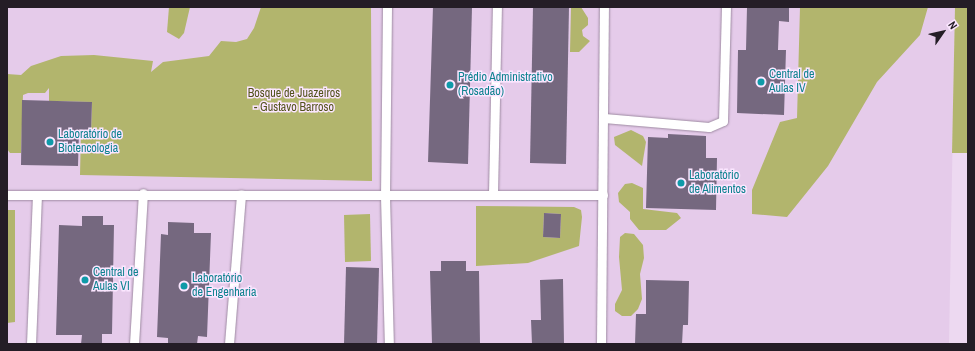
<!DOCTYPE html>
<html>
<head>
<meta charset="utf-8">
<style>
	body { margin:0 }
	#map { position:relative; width:975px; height:351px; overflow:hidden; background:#edd9f1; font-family:"Archivo Narrow",sans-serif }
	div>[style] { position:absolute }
	.built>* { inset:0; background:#e5cbea }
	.green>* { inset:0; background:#b2b56d }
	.building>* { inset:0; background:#75687f }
	.roads { filter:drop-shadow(0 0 1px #9e8ba2) drop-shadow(0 0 1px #9e8ba2) }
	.lane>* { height:9px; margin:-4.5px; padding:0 4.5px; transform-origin:4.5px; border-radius:4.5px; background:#fff }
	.dots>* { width:11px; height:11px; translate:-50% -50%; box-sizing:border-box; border:2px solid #fbe6ff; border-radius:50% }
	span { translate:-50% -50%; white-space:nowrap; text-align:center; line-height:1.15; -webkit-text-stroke:3px #fbe6ff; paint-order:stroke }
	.culture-label { font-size:12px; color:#0d838f }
	.left { translate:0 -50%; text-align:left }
	.park-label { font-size:12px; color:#53541c }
	.frame { position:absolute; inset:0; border:8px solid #241d26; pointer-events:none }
	.north { position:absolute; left:923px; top:12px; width:40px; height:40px; -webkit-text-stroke:3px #fbe6ff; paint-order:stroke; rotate:56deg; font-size:11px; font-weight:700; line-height:16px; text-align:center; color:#241d26 }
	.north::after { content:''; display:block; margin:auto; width:14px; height:18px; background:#241d26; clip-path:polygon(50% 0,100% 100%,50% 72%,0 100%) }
</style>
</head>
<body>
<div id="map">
	<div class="built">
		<div style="clip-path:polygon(7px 7px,955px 7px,949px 344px,7px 344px)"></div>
	</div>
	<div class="green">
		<div style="clip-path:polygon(169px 7px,190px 7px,184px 33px,179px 39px,167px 32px)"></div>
		<div style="clip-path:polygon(261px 7px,371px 7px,372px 181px,80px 175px,81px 131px,91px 132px,92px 102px,49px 101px,49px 88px,45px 93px,28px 93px,23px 95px,21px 153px,10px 153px,7px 149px,7px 74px,21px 75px,31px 66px,61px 56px,94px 55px,153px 61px,151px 72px,163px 62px,209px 56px,221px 41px,236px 42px,247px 39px,254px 28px)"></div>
		<div style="clip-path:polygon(571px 7px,581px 7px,588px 18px,588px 25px,582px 30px,583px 36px,590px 41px,579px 52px,570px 52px)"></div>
		<div style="clip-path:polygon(800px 7px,928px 7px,920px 35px,877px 82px,828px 166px,787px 217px,752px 214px,752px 190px,780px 122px,797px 118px)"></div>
		<div style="clip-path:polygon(955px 7px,968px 7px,968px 153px,952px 153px)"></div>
		<div style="clip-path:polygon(631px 130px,643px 136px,646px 142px,642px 166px,615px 145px,614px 137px)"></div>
		<div style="clip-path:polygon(632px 183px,643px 188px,643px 209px,677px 213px,681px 218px,666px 230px,639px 230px,630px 219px,630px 212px,619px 202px,618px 193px,625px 184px)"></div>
		<div style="clip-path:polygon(evenodd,476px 206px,574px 207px,581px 210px,582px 217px,579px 246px,528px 263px,476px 266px,476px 206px,544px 213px,561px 214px,560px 238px,543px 237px,544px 213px)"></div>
		<div style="clip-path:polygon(7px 210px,15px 210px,15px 322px,7px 323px)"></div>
		<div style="clip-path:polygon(370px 214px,371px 261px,345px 262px,344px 215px)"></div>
		<div style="clip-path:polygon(625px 233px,634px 234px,643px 245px,644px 258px,640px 274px,642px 299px,638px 309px,631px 316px,622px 316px,615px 311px,615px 304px,622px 290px,619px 257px,620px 237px)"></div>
	</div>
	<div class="building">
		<div style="clip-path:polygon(433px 7px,472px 7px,468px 164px,428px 162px)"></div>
		<div style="clip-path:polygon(533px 7px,569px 7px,566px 164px,530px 163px)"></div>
		<div style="clip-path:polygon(747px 7px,789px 7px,789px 22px,779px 21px,778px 50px,786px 50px,784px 115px,737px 113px,738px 50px,746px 50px)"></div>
		<div style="clip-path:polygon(22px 100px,92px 102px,91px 132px,79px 131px,78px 166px,21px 165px)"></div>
		<div style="clip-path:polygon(668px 134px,706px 136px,706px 158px,717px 158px,716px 210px,646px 208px,648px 137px,668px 138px)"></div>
		<div style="clip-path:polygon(544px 213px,561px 214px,560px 238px,543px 237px)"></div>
		<div style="clip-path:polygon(82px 216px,103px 216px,103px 225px,114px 225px,112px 334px,102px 334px,102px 344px,81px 344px,82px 335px,56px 335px,59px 225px,82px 226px)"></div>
		<div style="clip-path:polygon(168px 222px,194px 223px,194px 233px,211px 233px,207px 337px,198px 336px,197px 344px,168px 344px,168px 338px,157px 337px,161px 234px,168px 235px)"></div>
		<div style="clip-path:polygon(441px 261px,466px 261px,466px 271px,479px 271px,480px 344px,432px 344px,430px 271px,441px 271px)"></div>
		<div style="clip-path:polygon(346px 267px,379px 268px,377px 344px,344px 344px)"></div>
		<div style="clip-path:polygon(563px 279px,564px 344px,532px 344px,531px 320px,541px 320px,540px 280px)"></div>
		<div style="clip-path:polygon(646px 280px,689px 281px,688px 325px,683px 325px,682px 344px,635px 344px,636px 314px,646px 314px)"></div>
	</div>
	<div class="roads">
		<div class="lane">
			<div style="left:387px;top:7px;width:189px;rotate:90.6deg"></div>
			<div style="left:385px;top:196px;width:148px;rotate:88.5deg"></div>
			<div style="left:604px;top:118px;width:105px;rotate:4.9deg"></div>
			<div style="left:709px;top:127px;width:15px;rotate:-23deg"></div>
			<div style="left:723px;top:121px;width:114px;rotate:-88.5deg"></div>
			<div style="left:493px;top:194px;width:187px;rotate:-88.8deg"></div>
			<div style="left:7px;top:195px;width:596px"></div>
			<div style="left:31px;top:344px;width:149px;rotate:-87.7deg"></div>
			<div style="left:134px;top:344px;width:151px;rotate:-86.6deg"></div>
			<div style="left:229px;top:344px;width:150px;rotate:-85.4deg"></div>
			<div style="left:601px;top:344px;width:337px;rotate:-89.5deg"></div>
		</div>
	</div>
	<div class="dots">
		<div style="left:761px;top:82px;background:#0f9aa8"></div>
		<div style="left:450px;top:85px;background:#0f9aa8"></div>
		<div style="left:50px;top:142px;background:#0f9aa8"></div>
		<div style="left:681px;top:183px;background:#0f9aa8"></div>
		<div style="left:85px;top:280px;background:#0f9aa8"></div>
		<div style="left:184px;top:286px;background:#0f9aa8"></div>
	</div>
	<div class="culture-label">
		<span class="left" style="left:769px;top:82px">Central de<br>Aulas IV</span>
		<span class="left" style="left:458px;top:85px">Prédio Administrativo<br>(Rosadão)</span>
		<span class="left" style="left:58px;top:142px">Laboratório de<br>Biotencologia</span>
		<span class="left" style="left:689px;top:183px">Laboratório<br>de Alimentos</span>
		<span class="left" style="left:93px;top:280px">Central de<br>Aulas VI</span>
		<span class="left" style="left:192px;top:286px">Laboratório<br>de Engenharia</span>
	</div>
	<div class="park-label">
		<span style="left:294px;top:101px">Bosque de Juazeiros<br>- Gustavo Barroso</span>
	</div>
	<div class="frame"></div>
	<div class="north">N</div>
</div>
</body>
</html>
